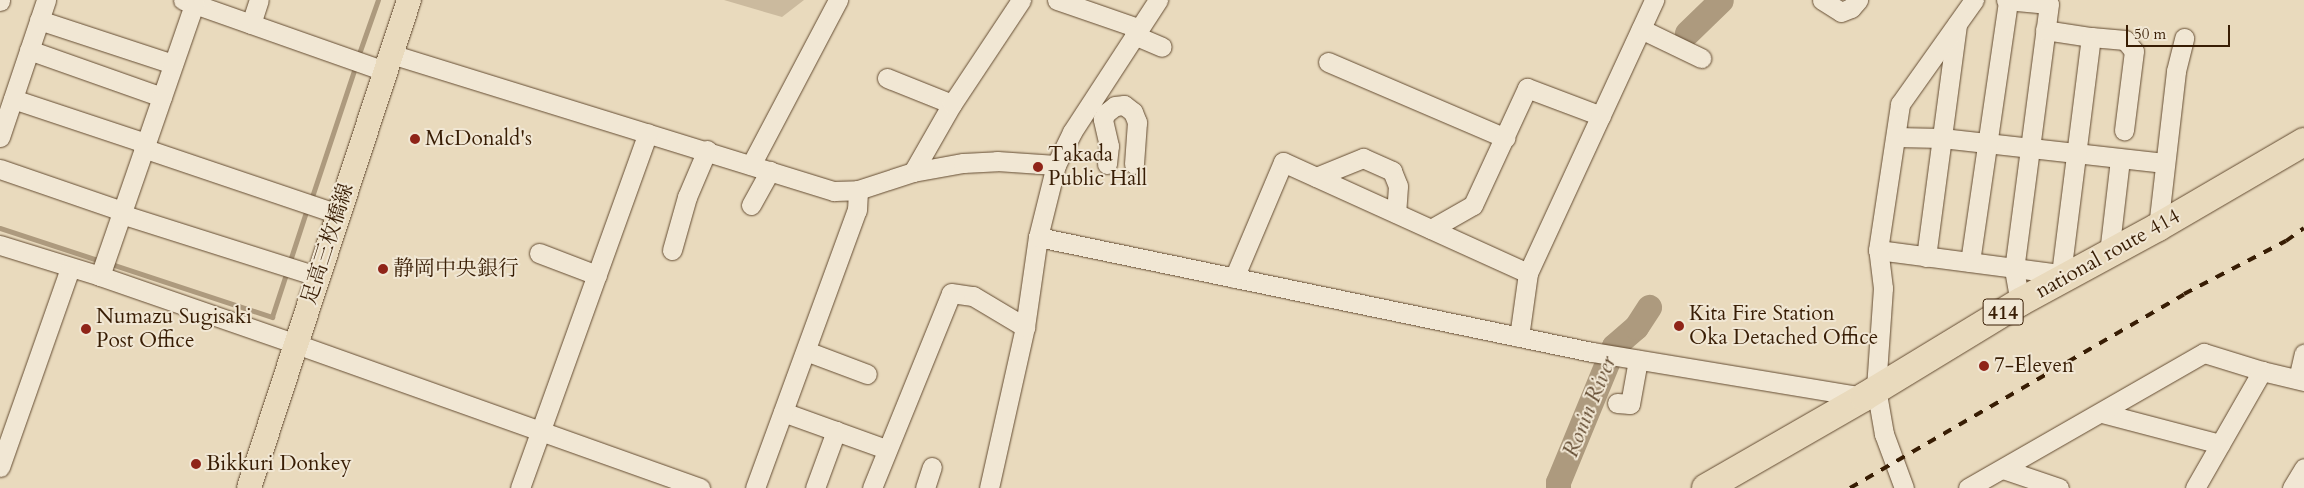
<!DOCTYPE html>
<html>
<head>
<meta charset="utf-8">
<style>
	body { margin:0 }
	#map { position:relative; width:2304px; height:488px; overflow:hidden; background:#e9dabd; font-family:Cardo,"Noto Serif JP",serif }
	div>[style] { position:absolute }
	.green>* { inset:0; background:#cbba9e }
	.stream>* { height:4.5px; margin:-2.25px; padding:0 2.25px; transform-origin:2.25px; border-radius:2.25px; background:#ad9a7e }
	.river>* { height:25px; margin:-12.5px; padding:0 12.5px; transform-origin:12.5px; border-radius:12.5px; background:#ad9a7e }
	.roads { filter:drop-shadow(0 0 1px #644c32) drop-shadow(0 0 1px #644c32) }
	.minor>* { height:19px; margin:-9.5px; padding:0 9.5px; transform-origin:9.5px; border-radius:9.5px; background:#f1e7d4 }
	.major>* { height:24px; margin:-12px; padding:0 12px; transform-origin:12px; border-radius:12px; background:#e9dabd }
	.highway>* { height:28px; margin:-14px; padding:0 14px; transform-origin:14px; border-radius:14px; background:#e9dabd }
	.rail>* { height:4px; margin-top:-2px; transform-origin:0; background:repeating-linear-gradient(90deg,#381d04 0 9px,transparent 0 18px) }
	.dots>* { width:14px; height:14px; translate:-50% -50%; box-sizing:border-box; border:2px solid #f1e7d4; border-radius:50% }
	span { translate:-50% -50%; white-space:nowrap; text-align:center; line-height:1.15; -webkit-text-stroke:4px #f1e7d4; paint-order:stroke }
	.shield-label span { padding:1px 4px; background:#f1e7d4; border:1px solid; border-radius:4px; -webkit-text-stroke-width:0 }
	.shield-label { font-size:20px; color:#381d04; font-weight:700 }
	.poi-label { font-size:21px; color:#381d04 }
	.left { translate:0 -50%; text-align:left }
	.street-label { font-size:21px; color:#381d04 }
	.water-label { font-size:22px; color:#61492f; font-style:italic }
	.scale { position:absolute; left:2126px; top:25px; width:104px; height:22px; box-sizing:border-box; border:2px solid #381d04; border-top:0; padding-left:6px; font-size:15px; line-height:18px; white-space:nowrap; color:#381d04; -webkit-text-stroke:4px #f1e7d4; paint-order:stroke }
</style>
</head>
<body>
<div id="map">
	<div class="green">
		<div style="clip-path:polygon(724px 0,804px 0,782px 17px)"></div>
	</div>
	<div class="stream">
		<div style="left:360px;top:51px;width:54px;rotate:-70.6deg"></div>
		<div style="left:311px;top:200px;width:136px;rotate:-71.6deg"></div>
		<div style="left:0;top:228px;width:106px;rotate:18.1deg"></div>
		<div style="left:108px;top:263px;width:173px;rotate:18.2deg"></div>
		<div style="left:272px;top:317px;width:48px;rotate:-71.9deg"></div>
		<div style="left:289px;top:264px;width:58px;rotate:-71.9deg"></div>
	</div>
	<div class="river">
		<div style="left:1687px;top:33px;width:47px;rotate:-44.1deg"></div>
		<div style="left:1558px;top:488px;width:6px;rotate:-90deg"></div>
		<div style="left:1558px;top:482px;width:147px;rotate:-67.6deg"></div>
		<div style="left:1614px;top:346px;width:29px;rotate:-41deg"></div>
		<div style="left:1636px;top:327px;width:24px;rotate:-57deg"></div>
	</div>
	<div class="roads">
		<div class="minor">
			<div style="left:183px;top:0;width:214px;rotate:19.4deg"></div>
			<div style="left:1057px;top:0;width:86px;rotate:19.1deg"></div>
			<div style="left:1822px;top:0;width:22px;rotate:32deg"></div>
			<div style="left:1841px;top:12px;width:11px;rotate:-22deg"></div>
			<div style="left:1851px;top:8px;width:11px;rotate:-49deg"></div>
			<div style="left:2006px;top:0;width:43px;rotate:5.3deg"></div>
			<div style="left:2049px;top:4px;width:267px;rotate:97.5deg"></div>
			<div style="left:2014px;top:269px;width:34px;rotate:80deg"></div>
			<div style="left:0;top:1px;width:1px;rotate:-90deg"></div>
			<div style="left:39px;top:20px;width:141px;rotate:18.2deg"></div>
			<div style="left:251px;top:24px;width:25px;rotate:-72deg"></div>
			<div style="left:1641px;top:29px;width:67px;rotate:25.8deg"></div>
			<div style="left:2045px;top:30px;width:47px;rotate:8.7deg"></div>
			<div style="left:1134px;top:35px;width:30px;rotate:23deg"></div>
			<div style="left:29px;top:50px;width:141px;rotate:19.5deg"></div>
			<div style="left:391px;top:54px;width:464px;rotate:17.2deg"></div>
			<div style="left:834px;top:191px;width:24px;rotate:-2deg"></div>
			<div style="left:858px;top:190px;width:58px;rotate:-18.1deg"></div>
			<div style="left:913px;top:172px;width:51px;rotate:-10.2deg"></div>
			<div style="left:963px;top:163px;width:34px;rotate:-3deg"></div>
			<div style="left:997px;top:161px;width:59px;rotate:3.9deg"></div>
			<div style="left:1328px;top:62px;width:193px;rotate:23.2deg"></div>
			<div style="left:887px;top:78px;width:70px;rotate:21.8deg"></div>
			<div style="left:13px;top:99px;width:139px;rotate:18.4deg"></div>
			<div style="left:0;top:137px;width:145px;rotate:-71.4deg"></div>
			<div style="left:1896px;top:137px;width:46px;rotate:1.2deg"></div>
			<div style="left:1942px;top:138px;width:224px;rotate:6.4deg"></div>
			<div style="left:143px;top:148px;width:206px;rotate:18.7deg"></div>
			<div style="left:1107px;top:164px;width:18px;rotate:-84deg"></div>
			<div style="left:1109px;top:146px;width:28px;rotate:-103deg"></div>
			<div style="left:1103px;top:119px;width:7px;rotate:-63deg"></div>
			<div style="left:1106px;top:113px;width:11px;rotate:-38deg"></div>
			<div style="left:1115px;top:106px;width:9px;rotate:-6deg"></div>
			<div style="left:1124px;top:105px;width:11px;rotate:38deg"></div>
			<div style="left:1133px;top:112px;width:11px;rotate:68deg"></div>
			<div style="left:1137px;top:122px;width:42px;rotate:94.1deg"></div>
			<div style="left:751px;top:165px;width:187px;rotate:-62.2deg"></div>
			<div style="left:0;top:169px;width:123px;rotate:19deg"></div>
			<div style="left:116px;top:209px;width:7px;rotate:45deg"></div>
			<div style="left:121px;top:214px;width:206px;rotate:17.6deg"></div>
			<div style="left:913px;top:172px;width:78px;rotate:-60.2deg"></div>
			<div style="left:952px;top:104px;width:125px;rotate:-56.4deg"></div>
			<div style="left:1316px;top:177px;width:51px;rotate:-22deg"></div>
			<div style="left:1363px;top:158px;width:32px;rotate:24deg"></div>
			<div style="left:1392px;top:171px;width:16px;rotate:68deg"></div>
			<div style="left:1398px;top:186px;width:27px;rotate:94deg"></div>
			<div style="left:751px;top:205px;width:39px;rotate:-61deg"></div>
			<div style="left:2158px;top:227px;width:157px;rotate:-83.4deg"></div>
			<div style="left:2176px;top:71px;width:34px;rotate:-76deg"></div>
			<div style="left:1431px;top:229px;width:48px;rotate:-29.7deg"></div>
			<div style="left:1473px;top:205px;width:129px;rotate:-65.2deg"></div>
			<div style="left:1527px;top:88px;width:79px;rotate:20.7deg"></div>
			<div style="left:1038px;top:237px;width:566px;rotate:11.73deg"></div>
			<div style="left:1592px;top:352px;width:276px;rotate:9.4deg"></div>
			<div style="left:0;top:245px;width:105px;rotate:17.2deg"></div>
			<div style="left:100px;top:276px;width:207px;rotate:19.1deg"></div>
			<div style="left:296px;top:344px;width:429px;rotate:19.6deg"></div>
			<div style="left:672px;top:250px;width:55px;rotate:-74.2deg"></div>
			<div style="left:687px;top:197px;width:51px;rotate:-66.9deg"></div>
			<div style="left:1878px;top:250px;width:185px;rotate:7.5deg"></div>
			<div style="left:539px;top:253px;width:62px;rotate:20.8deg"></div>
			<div style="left:2109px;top:253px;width:95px;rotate:-83.3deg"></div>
			<div style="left:1926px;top:257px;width:235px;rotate:-82.4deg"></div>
			<div style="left:1970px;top:262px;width:265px;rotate:-81.7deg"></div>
			<div style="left:100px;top:276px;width:288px;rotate:-70.9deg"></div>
			<div style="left:1234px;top:278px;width:126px;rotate:-67.1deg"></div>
			<div style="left:1283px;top:162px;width:269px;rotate:24.4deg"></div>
			<div style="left:1528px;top:273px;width:301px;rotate:-65.2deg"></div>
			<div style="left:2062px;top:279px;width:5px;rotate:-101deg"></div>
			<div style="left:2061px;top:274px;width:239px;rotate:-82.8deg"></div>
			<div style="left:2091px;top:37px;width:34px;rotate:5deg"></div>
			<div style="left:2125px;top:40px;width:14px;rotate:51deg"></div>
			<div style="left:2134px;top:51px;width:80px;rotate:97.2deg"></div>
			<div style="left:1519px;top:337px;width:65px;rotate:-82deg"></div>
			<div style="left:806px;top:351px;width:65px;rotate:20.7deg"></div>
			<div style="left:2298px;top:379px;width:26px;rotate:-77deg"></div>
			<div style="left:1617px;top:403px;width:13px;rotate:4deg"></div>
			<div style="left:1630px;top:404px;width:45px;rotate:-79.7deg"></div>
			<div style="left:783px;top:412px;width:109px;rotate:19.8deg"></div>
			<div style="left:2102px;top:413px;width:122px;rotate:14.7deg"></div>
			<div style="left:0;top:467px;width:211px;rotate:-70.6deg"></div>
			<div style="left:2003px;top:469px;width:59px;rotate:18.7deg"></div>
			<div style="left:520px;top:488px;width:377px;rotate:-70.2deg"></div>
			<div style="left:755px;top:488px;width:296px;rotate:-69.9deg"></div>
			<div style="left:857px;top:210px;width:20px;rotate:-87deg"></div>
			<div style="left:815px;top:488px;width:61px;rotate:-69.8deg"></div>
			<div style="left:872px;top:488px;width:210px;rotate:-67.9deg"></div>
			<div style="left:951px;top:293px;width:22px;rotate:8deg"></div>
			<div style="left:973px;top:296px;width:61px;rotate:30.8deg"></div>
			<div style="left:925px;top:488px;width:22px;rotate:-72deg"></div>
			<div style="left:989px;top:488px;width:165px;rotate:-77.4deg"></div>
			<div style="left:1025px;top:327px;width:91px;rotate:-81.8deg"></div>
			<div style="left:1038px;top:237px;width:74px;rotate:-76deg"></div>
			<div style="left:1056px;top:165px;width:37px;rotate:-64deg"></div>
			<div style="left:1072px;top:132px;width:158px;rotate:-56.9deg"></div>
			<div style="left:1904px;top:488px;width:58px;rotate:-110.3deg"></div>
			<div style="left:1884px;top:434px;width:47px;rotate:-99.9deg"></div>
			<div style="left:1876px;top:388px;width:100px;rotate:-86deg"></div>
			<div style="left:1883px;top:288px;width:38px;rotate:-97deg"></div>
			<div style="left:1878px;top:250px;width:148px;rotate:-81.4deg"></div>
			<div style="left:1900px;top:104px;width:128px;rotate:-54.6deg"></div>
			<div style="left:1968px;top:488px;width:272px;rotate:-29.8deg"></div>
			<div style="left:2204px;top:353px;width:61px;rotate:17.2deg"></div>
			<div style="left:2262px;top:371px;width:43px;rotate:13.4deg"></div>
			<div style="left:2195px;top:488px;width:135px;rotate:-60.2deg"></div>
			<div style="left:2292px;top:488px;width:23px;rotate:-59deg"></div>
		</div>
		<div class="major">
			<div style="left:249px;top:488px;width:514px;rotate:-71.85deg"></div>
		</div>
		<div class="highway">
			<div style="left:1706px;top:488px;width:182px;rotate:-29.9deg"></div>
			<div style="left:1864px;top:397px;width:183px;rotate:-31.3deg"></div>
			<div style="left:2020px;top:302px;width:157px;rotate:-28.5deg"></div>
			<div style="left:2158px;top:227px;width:169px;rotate:-30.2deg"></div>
		</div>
	</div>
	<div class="rail">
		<div style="left:1850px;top:488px;width:386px;rotate:-30.1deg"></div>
		<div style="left:2184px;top:294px;width:115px;rotate:-27.5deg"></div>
		<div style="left:2286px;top:241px;width:22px;rotate:-36deg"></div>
	</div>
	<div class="dots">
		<div style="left:415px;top:139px;background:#8f2418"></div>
		<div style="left:1038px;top:167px;background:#8f2418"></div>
		<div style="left:383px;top:269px;background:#8f2418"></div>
		<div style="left:1679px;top:326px;background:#8f2418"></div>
		<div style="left:86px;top:329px;background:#8f2418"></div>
		<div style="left:1984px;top:366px;background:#8f2418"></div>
		<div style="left:196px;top:464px;background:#8f2418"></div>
	</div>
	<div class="shield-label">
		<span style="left:2003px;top:312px">414</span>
	</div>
	<div class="poi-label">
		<span class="left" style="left:425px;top:139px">McDonald's</span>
		<span class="left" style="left:1048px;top:167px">Takada<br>Public Hall</span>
		<span class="left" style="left:393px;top:269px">静岡中央銀行</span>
		<span class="left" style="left:1689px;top:326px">Kita Fire Station<br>Oka Detached Office</span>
		<span class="left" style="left:96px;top:329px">Numazu Sugisaki<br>Post Office</span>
		<span class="left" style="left:1994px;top:366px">7-Eleven</span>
		<span class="left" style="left:206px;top:464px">Bikkuri Donkey</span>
	</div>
	<div class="street-label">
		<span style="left:328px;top:244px;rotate:-72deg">足高三枚橋線</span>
		<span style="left:2108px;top:254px;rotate:-29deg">national route 414</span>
	</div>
	<div class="water-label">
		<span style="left:1590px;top:407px;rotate:-68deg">Ronin River</span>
	</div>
	<div class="scale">50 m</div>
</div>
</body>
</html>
